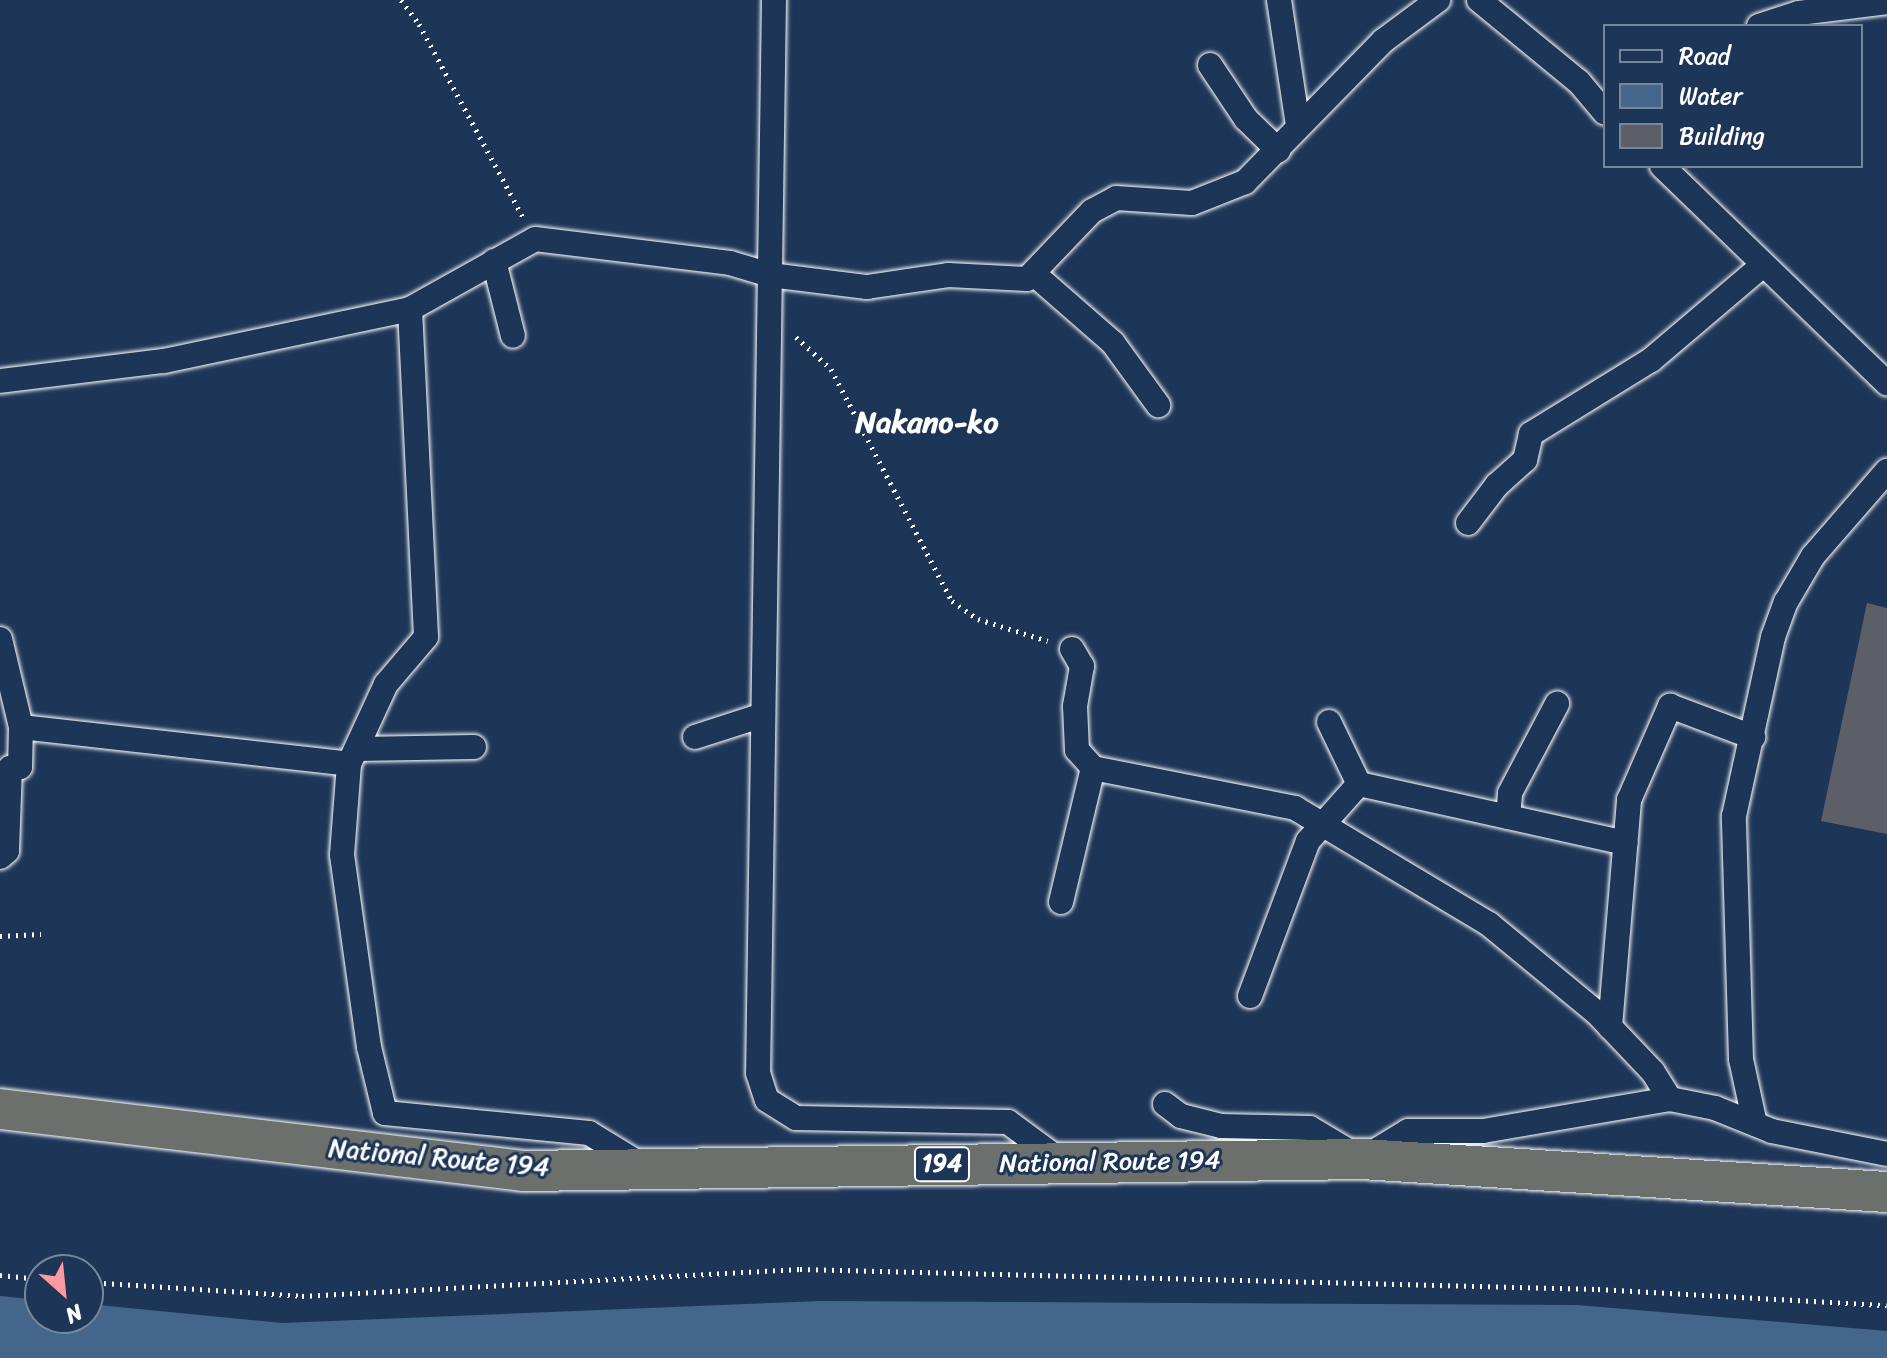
<!DOCTYPE html>
<html>
<head>
<meta charset="utf-8">
<style>
	body { margin:0 }
	#map { position:relative; width:1887px; height:1358px; overflow:hidden; background:#1d3557; font-family:Sriracha,sans-serif }
	div>[style] { position:absolute }
	.water>* { inset:0; background:#44668a }
	.building>* { inset:0; background:#5c5f67 }
	.path>* { height:5px; margin-top:-2.5px; transform-origin:0; background:repeating-linear-gradient(90deg,#fff 0 2px,transparent 0 8px) }
	.roads { filter:drop-shadow(0 0 2px #fff) drop-shadow(0 0 2px #fff) }
	.minor>* { height:24px; margin:-12px; padding:0 12px; transform-origin:12px; border-radius:12px; background:#1d3557 }
	.trunk>* { height:40px; margin:-20px; padding:0 20px; transform-origin:20px; border-radius:20px; background:#6b706d }
	span { translate:-50% -50%; white-space:nowrap; text-align:center; line-height:1.15; -webkit-text-stroke:6px #1d3557; paint-order:stroke }
	.shield-label span { padding:2px 6px; background:#1d3557; border:2px solid; border-radius:6px; -webkit-text-stroke-width:0 }
	.shield-label { font-size:24px; color:#fff; font-weight:700 }
	.street-label { font-size:26px; color:#fff }
	.quarter-label { font-size:30px; color:#fff; font-weight:700 }
	.legend { position:absolute; left:1603px; top:24px; width:260px; height:144px; box-sizing:border-box; background:#1d3557; border:2px solid #77869a; margin:0; padding:10px 14px; list-style:none; font-size:24px; color:#fff }
	.legend li { display:flex; align-items:center; gap:16px; height:40px }
	.legend b { width:40px; border:2px solid #77869a }
	.north { position:absolute; left:24px; top:1254px; width:80px; height:80px; box-sizing:border-box; background:#1d3557; border:2px solid #77869a; border-radius:50%; rotate:153deg; font-size:22px; font-weight:700; line-height:32px; text-align:center; color:#fff }
	.north::after { content:''; display:block; margin:auto; width:28px; height:36px; background:#ff9aa2; clip-path:polygon(50% 0,100% 100%,50% 72%,0 100%) }
</style>
</head>
<body>
<div id="map">
	<div class="water">
		<div style="clip-path:polygon(0 1296px,40px 1300px,40px 1318px,88px 1318px,88px 1304px,282px 1323px,820px 1301px,1577px 1305px,1887px 1331px,1887px 1358px,0 1358px)"></div>
	</div>
	<div class="building">
		<div style="clip-path:polygon(1867px 603px,1887px 608px,1887px 834px,1821px 821px)"></div>
	</div>
	<div class="path">
		<div style="left:401px;top:0;width:30px;rotate:53deg"></div>
		<div style="left:419px;top:24px;width:219px;rotate:61.7deg"></div>
		<div style="left:796px;top:337px;width:47px;rotate:42.4deg"></div>
		<div style="left:831px;top:369px;width:262px;rotate:62.5deg"></div>
		<div style="left:952px;top:601px;width:32px;rotate:35deg"></div>
		<div style="left:978px;top:619px;width:73px;rotate:17.4deg"></div>
		<div style="left:0;top:936px;width:41px;rotate:-2.8deg"></div>
		<div style="left:0;top:1275px;width:40px;rotate:5.7deg"></div>
		<div style="left:88px;top:1282px;width:214px;rotate:3.7deg"></div>
		<div style="left:302px;top:1296px;width:499px;rotate:-3.1deg"></div>
		<div style="left:800px;top:1269px;width:798px;rotate:1.44deg"></div>
		<div style="left:1598px;top:1289px;width:289px;rotate:3.2deg"></div>
	</div>
	<div class="roads">
		<div class="minor">
			<div style="left:774px;top:0;width:1073px;rotate:90.85deg"></div>
			<div style="left:758px;top:1073px;width:28px;rotate:72deg"></div>
			<div style="left:767px;top:1100px;width:34px;rotate:32deg"></div>
			<div style="left:796px;top:1118px;width:212px;rotate:1.1deg"></div>
			<div style="left:1008px;top:1122px;width:66px;rotate:36.3deg"></div>
			<div style="left:1279px;top:0;width:127px;rotate:81.4deg"></div>
			<div style="left:1479px;top:0;width:129px;rotate:39.4deg"></div>
			<div style="left:1579px;top:82px;width:40px;rotate:50deg"></div>
			<div style="left:1759px;top:26px;width:42px;rotate:-18deg"></div>
			<div style="left:1799px;top:13px;width:89px;rotate:-7.1deg"></div>
			<div style="left:1210px;top:65px;width:65px;rotate:56.3deg"></div>
			<div style="left:1246px;top:119px;width:45px;rotate:44.1deg"></div>
			<div style="left:1662px;top:166px;width:313px;rotate:44deg"></div>
			<div style="left:494px;top:261px;width:77px;rotate:75.8deg"></div>
			<div style="left:1034px;top:274px;width:105px;rotate:41.1deg"></div>
			<div style="left:1113px;top:343px;width:77px;rotate:54deg"></div>
			<div style="left:410px;top:309px;width:328px;rotate:87.2deg"></div>
			<div style="left:426px;top:637px;width:62px;rotate:130.4deg"></div>
			<div style="left:386px;top:684px;width:88px;rotate:114.8deg"></div>
			<div style="left:349px;top:764px;width:91px;rotate:94.4deg"></div>
			<div style="left:342px;top:855px;width:194px;rotate:82deg"></div>
			<div style="left:369px;top:1047px;width:68px;rotate:76.4deg"></div>
			<div style="left:385px;top:1113px;width:205px;rotate:5.6deg"></div>
			<div style="left:589px;top:1133px;width:63px;rotate:31.4deg"></div>
			<div style="left:0;top:381px;width:165px;rotate:-7deg"></div>
			<div style="left:164px;top:361px;width:251px;rotate:-11.9deg"></div>
			<div style="left:410px;top:309px;width:143px;rotate:-29.2deg"></div>
			<div style="left:535px;top:239px;width:196px;rotate:7deg"></div>
			<div style="left:730px;top:263px;width:42px;rotate:16.7deg"></div>
			<div style="left:770px;top:275px;width:98px;rotate:7.1deg"></div>
			<div style="left:867px;top:287px;width:82px;rotate:-8.4deg"></div>
			<div style="left:948px;top:275px;width:79px;rotate:2.9deg"></div>
			<div style="left:1027px;top:279px;width:94px;rotate:-46.3deg"></div>
			<div style="left:1092px;top:211px;width:27px;rotate:-28deg"></div>
			<div style="left:1116px;top:198px;width:76px;rotate:3.8deg"></div>
			<div style="left:1192px;top:203px;width:57px;rotate:-21.6deg"></div>
			<div style="left:1245px;top:182px;width:197px;rotate:-45.6deg"></div>
			<div style="left:1383px;top:41px;width:69px;rotate:-36.7deg"></div>
			<div style="left:1468px;top:523px;width:48px;rotate:-52.7deg"></div>
			<div style="left:1497px;top:485px;width:38px;rotate:-42deg"></div>
			<div style="left:1525px;top:460px;width:27px;rotate:-77deg"></div>
			<div style="left:1531px;top:434px;width:141px;rotate:-31.7deg"></div>
			<div style="left:1651px;top:360px;width:147px;rotate:-40.3deg"></div>
			<div style="left:0;top:639px;width:90px;rotate:76.6deg"></div>
			<div style="left:21px;top:727px;width:40px;rotate:91.4deg"></div>
			<div style="left:20px;top:767px;width:10px;rotate:174deg"></div>
			<div style="left:10px;top:768px;width:83px;rotate:92.1deg"></div>
			<div style="left:7px;top:851px;width:9px;rotate:139deg"></div>
			<div style="left:1072px;top:649px;width:20px;rotate:60deg"></div>
			<div style="left:1082px;top:666px;width:41px;rotate:99.9deg"></div>
			<div style="left:1075px;top:706px;width:44px;rotate:87.4deg"></div>
			<div style="left:1077px;top:750px;width:24px;rotate:48deg"></div>
			<div style="left:1329px;top:722px;width:69px;rotate:64.2deg"></div>
			<div style="left:21px;top:727px;width:330px;rotate:6.4deg"></div>
			<div style="left:695px;top:737px;width:71px;rotate:-17.9deg"></div>
			<div style="left:357px;top:749px;width:117px;rotate:-1deg"></div>
			<div style="left:1508px;top:817px;width:24px;rotate:-85deg"></div>
			<div style="left:1510px;top:793px;width:101px;rotate:-62.2deg"></div>
			<div style="left:1061px;top:902px;width:138px;rotate:-76.6deg"></div>
			<div style="left:1093px;top:768px;width:206px;rotate:11.2deg"></div>
			<div style="left:1295px;top:808px;width:226px;rotate:30.9deg"></div>
			<div style="left:1489px;top:924px;width:140px;rotate:39.5deg"></div>
			<div style="left:1597px;top:1013px;width:81px;rotate:46.5deg"></div>
			<div style="left:1653px;top:1072px;width:32px;rotate:58deg"></div>
			<div style="left:1250px;top:996px;width:165px;rotate:-69.5deg"></div>
			<div style="left:1308px;top:841px;width:76px;rotate:-48.2deg"></div>
			<div style="left:1359px;top:784px;width:273px;rotate:12.5deg"></div>
			<div style="left:1610px;top:1027px;width:228px;rotate:-85.2deg"></div>
			<div style="left:1629px;top:800px;width:103px;rotate:-66.4deg"></div>
			<div style="left:1670px;top:706px;width:89px;rotate:20.5deg"></div>
			<div style="left:1165px;top:1104px;width:20px;rotate:37deg"></div>
			<div style="left:1181px;top:1116px;width:41px;rotate:14deg"></div>
			<div style="left:1221px;top:1126px;width:89px;rotate:1.3deg"></div>
			<div style="left:1310px;top:1128px;width:61px;rotate:30.8deg"></div>
			<div style="left:1362px;top:1159px;width:54px;rotate:-31.3deg"></div>
			<div style="left:1408px;top:1131px;width:75px"></div>
			<div style="left:1483px;top:1131px;width:190px;rotate:-9.7deg"></div>
			<div style="left:1670px;top:1099px;width:46px;rotate:11.3deg"></div>
			<div style="left:1715px;top:1108px;width:61px;rotate:22deg"></div>
			<div style="left:1772px;top:1131px;width:117px;rotate:11.3deg"></div>
			<div style="left:1755px;top:1124px;width:66px;rotate:-102.2deg"></div>
			<div style="left:1741px;top:1059px;width:243px;rotate:-91.7deg"></div>
			<div style="left:1734px;top:816px;width:183px;rotate:-77.7deg"></div>
			<div style="left:1773px;top:637px;width:37px;rotate:-70deg"></div>
			<div style="left:1786px;top:602px;width:53px;rotate:-59.6deg"></div>
			<div style="left:1813px;top:556px;width:113px;rotate:-49deg"></div>
		</div>
		<div class="trunk">
			<div style="left:0;top:1109px;width:528px;rotate:6.75deg"></div>
			<div style="left:524px;top:1171px;width:838px;rotate:-0.82deg"></div>
			<div style="left:1362px;top:1159px;width:526px;rotate:3.6deg"></div>
		</div>
	</div>
	<div class="shield-label">
		<span style="left:942px;top:1164px">194</span>
	</div>
	<div class="street-label">
		<span style="left:439px;top:1158px;rotate:5deg">National Route 194</span>
		<span style="left:1110px;top:1162px;rotate:-1deg">National Route 194</span>
	</div>
	<div class="quarter-label">
		<span style="left:927px;top:422px">Nakano-ko</span>
	</div>
	<ul class="legend">
	<li><b style="height:10px;background:#1d3557"></b>Road</li>
	<li><b style="height:22px;background:#44668a"></b>Water</li>
	<li><b style="height:22px;background:#5c5f67"></b>Building</li>
	</ul>
	<div class="north">N</div>
</div>
</body>
</html>
